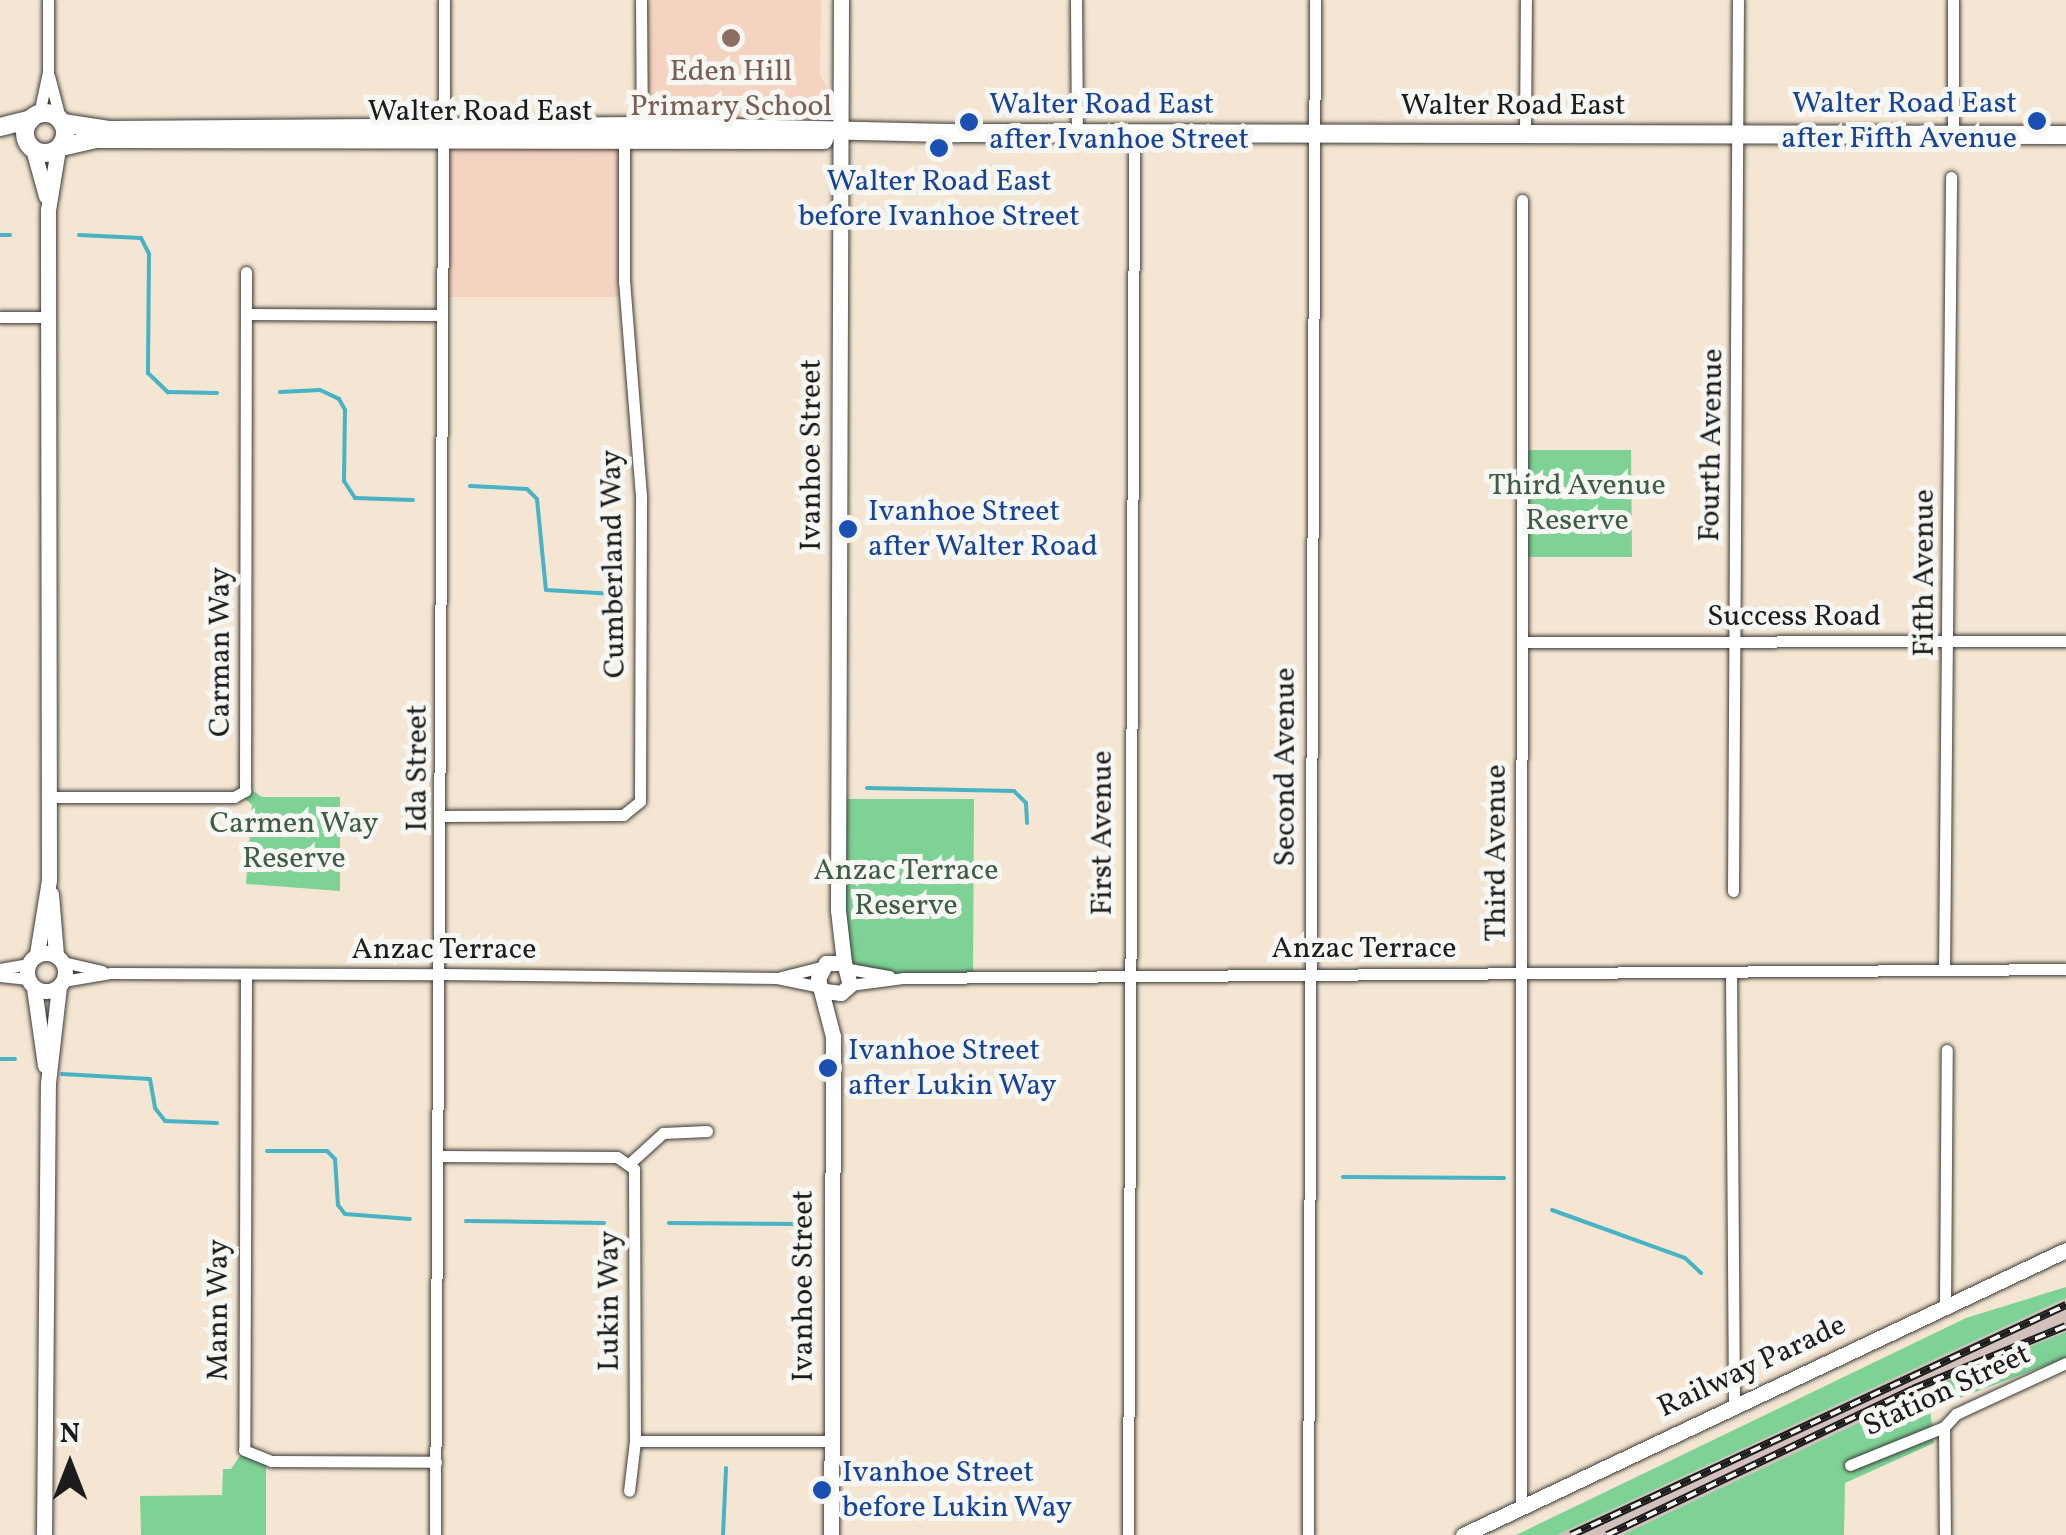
<!DOCTYPE html>
<html>
<head>
<meta charset="utf-8">
<style>
	body { margin:0 }
	#map { position:relative; width:2066px; height:1535px; overflow:hidden; background:#f4e6d2; font-family:Vollkorn,serif }
	div>[style] { position:absolute }
	.built>* { inset:0; background:#f5d3c1 }
	.industrial>* { inset:0; background:#d1c0bc }
	.green>* { inset:0; background:#7ed295 }
	.stream>* { height:4px; margin:-2px; padding:0 2px; transform-origin:2px; border-radius:2px; background:#47b3c4 }
	.roads { filter:drop-shadow(0 0 2px #3c3a37) drop-shadow(0 0 2px #3c3a37) }
	.minor>* { height:11px; margin:-5.5px; padding:0 5.5px; transform-origin:5.5px; border-radius:5.5px; background:#fff }
	.tertiary>* { height:15px; margin:-7.5px; padding:0 7.5px; transform-origin:7.5px; border-radius:7.5px; background:#fff }
	.tertiary>.ring { margin:-7.5px; padding:0; box-sizing:content-box; background:none; border:15px solid #fff; border-radius:50% }
	.primary>* { height:18px; margin:-9px; padding:0 9px; transform-origin:9px; border-radius:9px; background:#fff }
	.primary>.ring { margin:-9px; padding:0; box-sizing:content-box; background:none; border:18px solid #fff; border-radius:50% }
	.rail>* { height:8px; margin-top:-4px; transform-origin:0; background:repeating-linear-gradient(90deg,#f6f6f2 0 11px,#1c1c1c 0 22px); box-sizing:border-box; border-block:2px solid #1c1c1c }
	.dots>* { width:28px; height:28px; translate:-50% -50%; box-sizing:border-box; border:5px solid #f6f6f2; border-radius:50% }
	span { translate:-50% -50%; white-space:nowrap; text-align:center; line-height:1.15; -webkit-text-stroke:10px #f6f6f2; paint-order:stroke }
	.education-label { font-size:30px; color:#785e54 }
	.transit-label { font-size:30px; color:#164399 }
	.right { translate:-100% -50%; text-align:right }
	.left { translate:0 -50%; text-align:left }
	.street-label { font-size:30px; color:#1c1c1c }
	.park-label { font-size:30px; color:#3e5c46 }
	.north { position:absolute; left:20px; top:1415px; width:100px; height:100px; -webkit-text-stroke:8px #f6f6f2; paint-order:stroke; rotate:0deg; font-size:28px; font-weight:700; line-height:40px; text-align:center; color:#1c1c1c }
	.north::after { content:''; display:block; margin:auto; width:35px; height:45px; background:#1c1c1c; clip-path:polygon(50% 0,100% 100%,50% 72%,0 100%) }
</style>
</head>
<body>
<div id="map">
	<div class="built">
		<div style="clip-path:polygon(641px 0,821px 0,820px 76px,838px 102px,839px 128px,642px 126px)"></div>
		<div style="clip-path:polygon(624px 139px,625px 297px,441px 297px,445px 140px)"></div>
	</div>
	<div class="industrial">
		<div style="clip-path:polygon(2066px 1298px,2066px 1332px,1970px 1370px,1622px 1535px,1557px 1535px)"></div>
	</div>
	<div class="green">
		<div style="clip-path:polygon(1522px 450px,1631px 450px,1632px 557px,1522px 557px)"></div>
		<div style="clip-path:polygon(246px 786px,262px 797px,340px 797px,340px 891px,246px 884px,252px 805px,241px 795px)"></div>
		<div style="clip-path:polygon(838px 799px,974px 799px,973px 977px,903px 978px,849px 969px)"></div>
		<div style="clip-path:polygon(2066px 1287px,2066px 1298px,1557px 1535px,1516px 1535px,1966px 1318px)"></div>
		<div style="clip-path:polygon(2066px 1332px,2066px 1358px,1930px 1409px,1934px 1443px,1845px 1483px,1844px 1535px,1622px 1535px,1970px 1370px)"></div>
		<div style="clip-path:polygon(244px 1450px,266px 1461px,266px 1535px,141px 1535px,140px 1496px,222px 1495px,223px 1469px,231px 1469px)"></div>
	</div>
	<div class="stream">
		<div style="left:0;top:235px;width:10px"></div>
		<div style="left:79px;top:235px;width:62px;rotate:2.8deg"></div>
		<div style="left:141px;top:238px;width:18px;rotate:63deg"></div>
		<div style="left:149px;top:254px;width:119px;rotate:90.5deg"></div>
		<div style="left:148px;top:373px;width:28px;rotate:44deg"></div>
		<div style="left:168px;top:392px;width:49px;rotate:1.2deg"></div>
		<div style="left:280px;top:392px;width:40px;rotate:-2.9deg"></div>
		<div style="left:320px;top:390px;width:21px;rotate:25deg"></div>
		<div style="left:339px;top:399px;width:13px;rotate:61deg"></div>
		<div style="left:345px;top:410px;width:71px;rotate:90.8deg"></div>
		<div style="left:344px;top:481px;width:20px;rotate:57deg"></div>
		<div style="left:355px;top:498px;width:58px;rotate:2deg"></div>
		<div style="left:470px;top:486px;width:57px;rotate:3deg"></div>
		<div style="left:527px;top:489px;width:14px;rotate:45deg"></div>
		<div style="left:537px;top:499px;width:91px;rotate:84.4deg"></div>
		<div style="left:546px;top:590px;width:69px;rotate:3.3deg"></div>
		<div style="left:867px;top:788px;width:147px;rotate:1.2deg"></div>
		<div style="left:1014px;top:791px;width:17px;rotate:45deg"></div>
		<div style="left:1026px;top:803px;width:20px;rotate:87deg"></div>
		<div style="left:0;top:1059px;width:15px"></div>
		<div style="left:62px;top:1074px;width:88px;rotate:3.3deg"></div>
		<div style="left:150px;top:1079px;width:29px;rotate:80deg"></div>
		<div style="left:155px;top:1108px;width:16px;rotate:52deg"></div>
		<div style="left:165px;top:1121px;width:52px;rotate:2.2deg"></div>
		<div style="left:267px;top:1151px;width:60px"></div>
		<div style="left:327px;top:1151px;width:11px;rotate:45deg"></div>
		<div style="left:335px;top:1159px;width:46px;rotate:86.3deg"></div>
		<div style="left:338px;top:1205px;width:11px;rotate:52deg"></div>
		<div style="left:345px;top:1214px;width:65px;rotate:4.4deg"></div>
		<div style="left:1343px;top:1177px;width:161px;rotate:0.4deg"></div>
		<div style="left:1552px;top:1210px;width:141px;rotate:19.8deg"></div>
		<div style="left:1685px;top:1258px;width:22px;rotate:43deg"></div>
		<div style="left:466px;top:1221px;width:138px;rotate:0.8deg"></div>
		<div style="left:669px;top:1223px;width:134px;rotate:0.4deg"></div>
		<div style="left:723px;top:1535px;width:67px;rotate:-87.4deg"></div>
	</div>
	<div class="roads">
		<div class="minor">
			<div style="left:641px;top:0;width:131px;rotate:89.6deg"></div>
			<div style="left:1076px;top:0;width:132px;rotate:89.6deg"></div>
			<div style="left:1953px;top:0;width:134px;rotate:90deg"></div>
			<div style="left:49px;top:76px;width:43px;rotate:75.3deg"></div>
			<div style="left:39px;top:114px;width:43px;rotate:-77.9deg"></div>
			<div style="left:48px;top:72px;width:72px;rotate:-90deg"></div>
			<div style="left:1525px;top:134px;width:134px;rotate:-89.6deg"></div>
			<div style="left:246px;top:314px;width:195px;rotate:0.3deg"></div>
			<div style="left:0;top:317px;width:48px"></div>
			<div style="left:1522px;top:642px;width:544px;rotate:-0.11deg"></div>
			<div style="left:49px;top:797px;width:185px"></div>
			<div style="left:234px;top:797px;width:13px;rotate:-29deg"></div>
			<div style="left:245px;top:791px;width:519px;rotate:-89.89deg"></div>
			<div style="left:444px;top:816px;width:179px;rotate:-0.3deg"></div>
			<div style="left:623px;top:815px;width:22px;rotate:-39deg"></div>
			<div style="left:640px;top:801px;width:305px;rotate:-89.8deg"></div>
			<div style="left:641px;top:496px;width:215px;rotate:-94.5deg"></div>
			<div style="left:624px;top:282px;width:145px;rotate:-90deg"></div>
			<div style="left:1733px;top:891px;width:891px;rotate:-89.68deg"></div>
			<div style="left:63px;top:962px;width:40px;rotate:13deg"></div>
			<div style="left:0;top:969px;width:28px;rotate:-10deg"></div>
			<div style="left:849px;top:969px;width:41px;rotate:9.9deg"></div>
			<div style="left:1944px;top:970px;width:793px;rotate:-89.49deg"></div>
			<div style="left:1731px;top:972px;width:435px;rotate:89.6deg"></div>
			<div style="left:246px;top:974px;width:476px;rotate:90.2deg"></div>
			<div style="left:244px;top:1450px;width:29px;rotate:22deg"></div>
			<div style="left:271px;top:1461px;width:165px;rotate:0.3deg"></div>
			<div style="left:0;top:976px;width:28px;rotate:6deg"></div>
			<div style="left:781px;top:977px;width:41px;rotate:-14deg"></div>
			<div style="left:63px;top:981px;width:49px;rotate:-9.5deg"></div>
			<div style="left:111px;top:973px;width:332px;rotate:0.2deg"></div>
			<div style="left:443px;top:974px;width:334px;rotate:0.7deg"></div>
			<div style="left:777px;top:978px;width:45px;rotate:11.6deg"></div>
			<div style="left:850px;top:985px;width:53px;rotate:-7.5deg"></div>
			<div style="left:903px;top:978px;width:1163px;rotate:-0.44deg"></div>
			<div style="left:438px;top:1156px;width:179px;rotate:0.3deg"></div>
			<div style="left:617px;top:1157px;width:21px;rotate:35deg"></div>
			<div style="left:634px;top:1169px;width:272px;rotate:89.8deg"></div>
			<div style="left:635px;top:1441px;width:50px;rotate:96.8deg"></div>
			<div style="left:630px;top:1163px;width:45px;rotate:-42.3deg"></div>
			<div style="left:663px;top:1133px;width:44px;rotate:-2.6deg"></div>
			<div style="left:1945px;top:1305px;width:255px;rotate:-89.6deg"></div>
			<div style="left:1944px;top:1427px;width:108px;rotate:89.5deg"></div>
			<div style="left:635px;top:1441px;width:196px"></div>
			<div style="left:1850px;top:1465px;width:101px;rotate:-22deg"></div>
			<div style="left:1944px;top:1427px;width:18px;rotate:-47deg"></div>
			<div style="left:1956px;top:1414px;width:121px;rotate:-24.9deg"></div>
			<div style="left:1521px;top:1507px;width:1307px;rotate:-89.96deg"></div>
			<div style="left:435px;top:1535px;width:1535px;rotate:-89.66deg"></div>
			<div style="left:1128px;top:1535px;width:1403px;rotate:-89.75deg"></div>
			<div style="left:1308px;top:1535px;width:1535px;rotate:-89.74deg"></div>
		</div>
		<div class="tertiary">
			<div style="left:841px;top:0;width:910px;rotate:90.19deg"></div>
			<div style="left:838px;top:910px;width:53px;rotate:83.5deg"></div>
			<div style="left:33px;top:149px;width:49px;rotate:74.5deg"></div>
			<div style="left:51px;top:894px;width:61px;rotate:85.3deg"></div>
			<div class="ring" style="left:27px;top:953px;width:23px;height:23px"></div>
			<div style="left:37px;top:954px;width:75px;rotate:-80.8deg"></div>
			<div style="left:49px;top:880px;width:670px;rotate:-90.09deg"></div>
			<div style="left:48px;top:210px;width:62px;rotate:-80.7deg"></div>
			<div style="left:34px;top:988px;width:78px;rotate:81.9deg"></div>
			<div style="left:825px;top:991px;width:16px;rotate:7deg"></div>
			<div style="left:841px;top:993px;width:12px;rotate:-42deg"></div>
			<div style="left:850px;top:985px;width:23px;rotate:-105deg"></div>
			<div style="left:844px;top:963px;width:18px;rotate:180deg"></div>
			<div style="left:826px;top:963px;width:18px;rotate:117deg"></div>
			<div style="left:818px;top:979px;width:59px;rotate:75.3deg"></div>
			<div style="left:833px;top:1036px;width:499px;rotate:90.2deg"></div>
			<div style="left:44px;top:1535px;width:452px;rotate:-89.5deg"></div>
			<div style="left:48px;top:1083px;width:97px;rotate:-83.5deg"></div>
			<div style="left:1463px;top:1535px;width:667px;rotate:-25.3deg"></div>
		</div>
		<div class="primary">
			<div class="ring" style="left:25px;top:113px;width:22px;height:22px"></div>
			<div style="left:63px;top:123px;width:48px;rotate:8.5deg"></div>
			<div style="left:110px;top:130px;width:532px;rotate:-0.43deg"></div>
			<div style="left:642px;top:126px;width:317px;rotate:1.3deg"></div>
			<div style="left:959px;top:133px;width:1107px;rotate:0.1deg"></div>
			<div style="left:0;top:127px;width:32px;rotate:-14deg"></div>
			<div style="left:61px;top:147px;width:37px;rotate:-13deg"></div>
			<div style="left:97px;top:139px;width:727px;rotate:0.08deg"></div>
		</div>
	</div>
	<div class="rail">
		<div style="left:1571px;top:1535px;width:546px;rotate:-24.92deg"></div>
		<div style="left:1607px;top:1535px;width:339px;rotate:-25.5deg"></div>
		<div style="left:1913px;top:1389px;width:165px;rotate:-22.4deg"></div>
	</div>
	<div class="dots">
		<div style="left:731px;top:38px;background:#8d6e63"></div>
		<div style="left:2037px;top:121px;background:#1a4fb4"></div>
		<div style="left:969px;top:122px;background:#1a4fb4"></div>
		<div style="left:939px;top:148px;background:#1a4fb4"></div>
		<div style="left:848px;top:529px;background:#1a4fb4"></div>
		<div style="left:828px;top:1068px;background:#1a4fb4"></div>
		<div style="left:822px;top:1490px;background:#1a4fb4"></div>
	</div>
	<div class="education-label">
		<span style="left:731px;top:89px">Eden Hill<br>Primary School</span>
	</div>
	<div class="transit-label">
		<span class="right" style="left:2017px;top:121px">Walter Road East<br>after Fifth Avenue</span>
		<span class="left" style="left:989px;top:122px">Walter Road East<br>after Ivanhoe Street</span>
		<span style="left:939px;top:199px">Walter Road East<br>before Ivanhoe Street</span>
		<span class="left" style="left:868px;top:529px">Ivanhoe Street<br>after Walter Road</span>
		<span class="left" style="left:848px;top:1068px">Ivanhoe Street<br>after Lukin Way</span>
		<span class="left" style="left:842px;top:1490px">Ivanhoe Street<br>before Lukin Way</span>
	</div>
	<div class="street-label">
		<span style="left:1513px;top:106px">Walter Road East</span>
		<span style="left:480px;top:112px">Walter Road East</span>
		<span style="left:1712px;top:445px;rotate:-89deg">Fourth Avenue</span>
		<span style="left:812px;top:455px;rotate:-90deg">Ivanhoe Street</span>
		<span style="left:614px;top:564px;rotate:-91deg">Cumberland Way</span>
		<span style="left:1925px;top:573px;rotate:-90deg">Fifth Avenue</span>
		<span style="left:1794px;top:617px">Success Road</span>
		<span style="left:221px;top:652px;rotate:-90deg">Carman Way</span>
		<span style="left:1286px;top:767px;rotate:-90deg">Second Avenue</span>
		<span style="left:418px;top:768px;rotate:-90deg">Ida Street</span>
		<span style="left:1103px;top:833px;rotate:-90deg">First Avenue</span>
		<span style="left:1497px;top:853px;rotate:-90deg">Third Avenue</span>
		<span style="left:1364px;top:949px">Anzac Terrace</span>
		<span style="left:444px;top:950px">Anzac Terrace</span>
		<span style="left:804px;top:1286px;rotate:-90deg">Ivanhoe Street</span>
		<span style="left:610px;top:1301px;rotate:-90deg">Lukin Way</span>
		<span style="left:219px;top:1310px;rotate:-90deg">Mann Way</span>
		<span style="left:1752px;top:1367px;rotate:-25deg">Railway Parade</span>
		<span style="left:1947px;top:1391px;rotate:-25deg">Station Street</span>
	</div>
	<div class="park-label">
		<span style="left:1577px;top:503px">Third Avenue<br>Reserve</span>
		<span style="left:294px;top:841px">Carmen Way<br>Reserve</span>
		<span style="left:906px;top:888px">Anzac Terrace<br>Reserve</span>
	</div>
	<div class="north">N</div>
</div>
</body>
</html>
